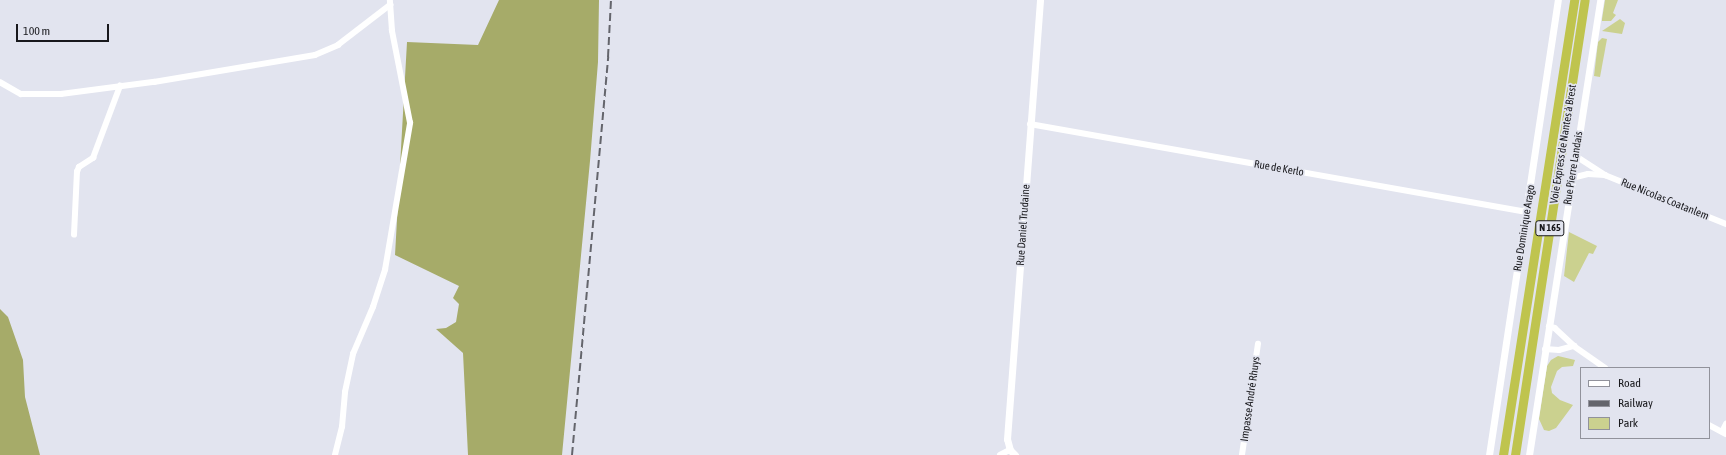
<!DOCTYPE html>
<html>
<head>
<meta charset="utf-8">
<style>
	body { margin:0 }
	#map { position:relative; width:1726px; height:455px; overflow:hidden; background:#e2e4ef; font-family:"Asap Condensed",sans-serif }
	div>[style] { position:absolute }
	.green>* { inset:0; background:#cbd18f }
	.forest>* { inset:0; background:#a6ab69 }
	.minor>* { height:5.5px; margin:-2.75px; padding:0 2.75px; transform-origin:2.75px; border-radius:2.75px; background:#fff }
	.tertiary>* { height:7px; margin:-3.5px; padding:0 3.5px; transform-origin:3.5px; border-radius:3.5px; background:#fff }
	.trunk>* { height:9px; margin:-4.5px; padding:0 4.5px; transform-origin:4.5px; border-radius:4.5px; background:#bfc44e }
	.rail>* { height:2px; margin-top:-1px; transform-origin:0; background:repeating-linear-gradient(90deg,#64656c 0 8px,transparent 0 12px) }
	span { translate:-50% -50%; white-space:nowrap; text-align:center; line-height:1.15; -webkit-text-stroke:3.5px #e2e4ef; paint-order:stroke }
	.shield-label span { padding:1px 3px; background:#e2e4ef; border:1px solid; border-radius:3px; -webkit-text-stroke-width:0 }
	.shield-label { font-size:10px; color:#18181c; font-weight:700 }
	.street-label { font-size:11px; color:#18181c }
	.legend { position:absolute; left:1580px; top:367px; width:130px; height:72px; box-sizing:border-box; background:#e2e4ef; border:1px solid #91929b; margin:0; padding:5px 7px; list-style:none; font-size:12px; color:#18181c }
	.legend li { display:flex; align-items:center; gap:8px; height:20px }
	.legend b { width:20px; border:1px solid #91929b }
	.scale { position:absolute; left:16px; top:24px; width:93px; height:18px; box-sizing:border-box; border:2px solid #18181c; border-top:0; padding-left:5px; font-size:12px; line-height:14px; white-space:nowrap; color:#18181c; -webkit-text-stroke:3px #e2e4ef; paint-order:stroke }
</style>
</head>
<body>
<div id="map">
	<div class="green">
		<div style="clip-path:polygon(1605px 0,1618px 0,1613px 13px,1616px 15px,1611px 21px,1602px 21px,1602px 19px)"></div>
		<div style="clip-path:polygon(1620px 19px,1625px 23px,1622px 34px,1602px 31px)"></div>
		<div style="clip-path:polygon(1602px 38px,1607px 39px,1600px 77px,1594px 76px,1598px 42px)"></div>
		<div style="clip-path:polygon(1569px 232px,1597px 246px,1593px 254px,1589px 253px,1574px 282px,1564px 276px)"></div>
		<div style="clip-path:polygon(1558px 356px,1575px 360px,1573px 366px,1562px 367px,1557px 371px,1551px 387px,1552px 393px,1560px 400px,1573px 405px,1556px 428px,1549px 431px,1544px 430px,1539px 419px,1547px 366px,1551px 360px)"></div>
	</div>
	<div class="forest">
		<div style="clip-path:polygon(499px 0,599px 0,598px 62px,590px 161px,562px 455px,468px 455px,463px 353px,436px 329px,446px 328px,456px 322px,459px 304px,453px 298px,459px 286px,395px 255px,407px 42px,478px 45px)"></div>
		<div style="clip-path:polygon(0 309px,8px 317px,23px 360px,25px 397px,40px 455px,0 455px)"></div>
	</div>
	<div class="minor">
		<div style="left:0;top:82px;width:24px;rotate:30deg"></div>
		<div style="left:21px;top:94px;width:40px"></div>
		<div style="left:61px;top:94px;width:94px;rotate:-7.4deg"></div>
		<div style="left:154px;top:82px;width:163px;rotate:-9.5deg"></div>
		<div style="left:315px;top:55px;width:25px;rotate:-23deg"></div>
		<div style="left:338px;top:45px;width:66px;rotate:-37.6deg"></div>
		<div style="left:1030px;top:124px;width:505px;rotate:10.04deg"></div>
		<div style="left:1576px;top:156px;width:35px;rotate:33deg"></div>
		<div style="left:1605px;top:175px;width:131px;rotate:22deg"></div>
		<div style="left:1572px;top:178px;width:16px;rotate:-14deg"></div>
		<div style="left:1588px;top:174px;width:17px;rotate:3deg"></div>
		<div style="left:74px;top:235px;width:63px;rotate:-87.3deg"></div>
		<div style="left:77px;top:172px;width:5px;rotate:-68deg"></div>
		<div style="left:79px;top:167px;width:17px;rotate:-33deg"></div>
		<div style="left:93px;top:158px;width:77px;rotate:-69.4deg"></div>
		<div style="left:1549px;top:326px;width:6px;rotate:18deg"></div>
		<div style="left:1555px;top:328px;width:26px;rotate:43deg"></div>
		<div style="left:1574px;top:346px;width:38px;rotate:35deg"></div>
		<div style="left:1545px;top:349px;width:14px;rotate:4deg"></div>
		<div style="left:1559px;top:350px;width:16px;rotate:-15deg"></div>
		<div style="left:1709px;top:425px;width:19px;rotate:28deg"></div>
		<div style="left:1722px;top:432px;width:9px;rotate:-63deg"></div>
		<div style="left:335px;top:455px;width:29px;rotate:-76deg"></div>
		<div style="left:342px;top:427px;width:35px;rotate:-85deg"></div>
		<div style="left:345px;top:392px;width:39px;rotate:-78deg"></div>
		<div style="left:353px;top:354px;width:51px;rotate:-66.9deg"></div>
		<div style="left:373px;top:307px;width:39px;rotate:-72deg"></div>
		<div style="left:385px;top:270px;width:149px;rotate:-80.3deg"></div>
		<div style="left:410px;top:123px;width:94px;rotate:-101.1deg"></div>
		<div style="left:392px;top:31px;width:31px;rotate:-94deg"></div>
		<div style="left:1000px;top:455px;width:11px;rotate:-27deg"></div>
		<div style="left:1242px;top:455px;width:112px;rotate:-81.8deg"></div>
	</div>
	<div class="tertiary">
		<div style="left:1015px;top:455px;width:7px;rotate:-135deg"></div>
		<div style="left:1010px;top:450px;width:11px;rotate:-105deg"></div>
		<div style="left:1007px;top:439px;width:440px;rotate:-85.7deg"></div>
		<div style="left:1489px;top:455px;width:460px;rotate:-81.4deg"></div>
		<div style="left:1529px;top:455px;width:461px;rotate:-81.1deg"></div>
	</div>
	<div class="trunk">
		<div style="left:1503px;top:455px;width:461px;rotate:-81.1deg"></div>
		<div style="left:1515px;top:455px;width:460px;rotate:-81.3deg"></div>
	</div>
	<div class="rail">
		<div style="left:572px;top:455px;width:400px;rotate:-84.8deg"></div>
		<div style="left:608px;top:57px;width:57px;rotate:-87deg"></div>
	</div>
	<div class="shield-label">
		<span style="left:1550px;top:228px">N 165</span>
	</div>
	<div class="street-label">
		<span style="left:1563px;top:144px;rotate:-81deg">Voie Express de Nantes à Brest</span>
		<span style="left:1279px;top:168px;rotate:10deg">Rue de Kerlo</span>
		<span style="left:1573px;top:168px;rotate:-81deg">Rue Pierre Landais</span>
		<span style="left:1665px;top:199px;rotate:22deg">Rue Nicolas Coatanlem</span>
		<span style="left:1023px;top:225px;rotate:-86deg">Rue Daniel Trudaine</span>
		<span style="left:1524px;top:228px;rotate:-81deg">Rue Dominique Arago</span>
		<span style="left:1250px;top:399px;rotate:-82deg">Impasse André Rhuys</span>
	</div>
	<ul class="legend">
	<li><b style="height:5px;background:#fff"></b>Road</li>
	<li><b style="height:5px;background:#64656c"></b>Railway</li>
	<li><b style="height:11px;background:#cbd18f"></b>Park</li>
	</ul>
	<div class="scale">100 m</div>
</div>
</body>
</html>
